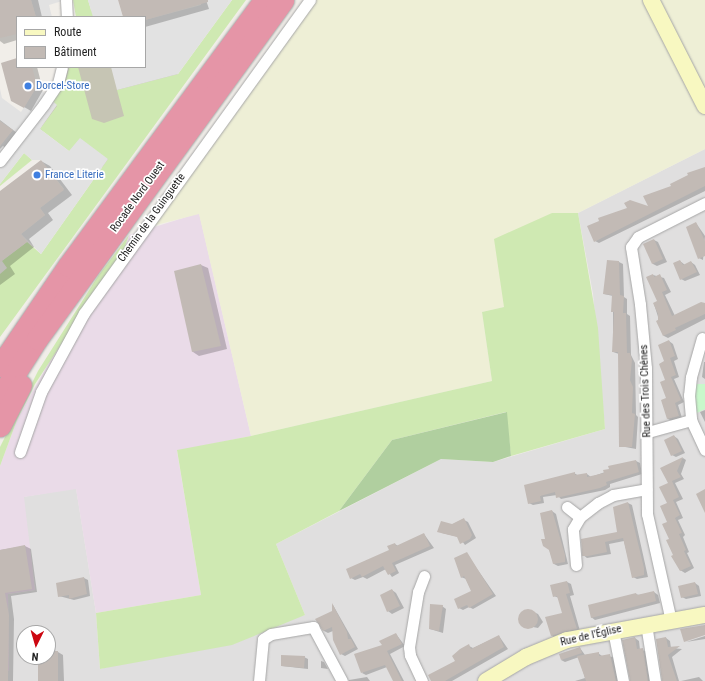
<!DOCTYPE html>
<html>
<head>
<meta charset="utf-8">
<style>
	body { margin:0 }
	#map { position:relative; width:705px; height:681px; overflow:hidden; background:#f1eee9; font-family:"Roboto Condensed",sans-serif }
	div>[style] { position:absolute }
	.residential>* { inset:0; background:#e0dfdf }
	.industrial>* { inset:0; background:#eadbe8 }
	.construction>* { inset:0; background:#c6c5b4 }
	.farmland>* { inset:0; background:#eeefd6 }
	.grass>* { inset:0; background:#cfe9b2 }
	.forest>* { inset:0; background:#b0cf9f }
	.park>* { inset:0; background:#c9f8cb }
	.parking>* { inset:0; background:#e2e2e2 }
	.shadow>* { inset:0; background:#0003 }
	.building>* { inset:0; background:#c2bab5 }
	.round { border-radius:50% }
	.roads { filter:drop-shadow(0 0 1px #a6a6a6) drop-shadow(0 0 1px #a6a6a6) }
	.street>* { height:11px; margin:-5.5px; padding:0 5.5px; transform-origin:5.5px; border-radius:5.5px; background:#fff }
	.secondary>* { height:16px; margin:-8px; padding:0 8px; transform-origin:8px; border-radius:8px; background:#f8f8c1 }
	.highway>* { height:21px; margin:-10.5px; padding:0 10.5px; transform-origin:10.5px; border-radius:10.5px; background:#e595a7 }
	.dots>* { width:11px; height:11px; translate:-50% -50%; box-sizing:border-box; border:2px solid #fff; border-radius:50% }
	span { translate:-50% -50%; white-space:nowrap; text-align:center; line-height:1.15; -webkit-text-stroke:3.5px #fff; paint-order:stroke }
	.shop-label { font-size:11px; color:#366cbe }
	.left { translate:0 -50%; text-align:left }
	.street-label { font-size:11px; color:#222 }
	.legend { position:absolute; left:16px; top:16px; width:130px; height:52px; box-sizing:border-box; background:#fff; border:1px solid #a7a7a7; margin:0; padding:5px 7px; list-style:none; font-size:12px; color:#222 }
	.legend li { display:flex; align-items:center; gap:8px; height:20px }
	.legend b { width:20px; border:1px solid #a7a7a7 }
	.north { position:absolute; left:16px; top:625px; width:40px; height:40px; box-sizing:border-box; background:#fff; border:1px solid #a7a7a7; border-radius:50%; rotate:185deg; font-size:11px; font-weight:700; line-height:16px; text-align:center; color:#222 }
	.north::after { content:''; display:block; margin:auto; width:14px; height:18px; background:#cc0711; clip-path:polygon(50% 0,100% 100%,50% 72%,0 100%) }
</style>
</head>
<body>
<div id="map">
	<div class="residential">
		<div style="clip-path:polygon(evenodd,705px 149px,705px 681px,0 681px,0 670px,9px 670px,8px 594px,35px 590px,23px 497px,76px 488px,96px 613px,100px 669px,305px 615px,276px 544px,441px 459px,493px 462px,605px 429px,593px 294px,578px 213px,705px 149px,24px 633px,48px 633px,48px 657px,24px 657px,24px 633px)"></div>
	</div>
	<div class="industrial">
		<div style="clip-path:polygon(199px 213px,251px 436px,177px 451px,201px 595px,96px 613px,76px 489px,24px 497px,35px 590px,8px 594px,9px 671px,0 670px,0 466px,17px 420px,53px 355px,124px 249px,129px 235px)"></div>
	</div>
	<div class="construction">
		<div style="clip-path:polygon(67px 67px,118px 67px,178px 74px,109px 172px,40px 129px,64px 83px)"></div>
	</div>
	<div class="farmland">
		<div style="clip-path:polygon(316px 0,705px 0,705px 149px,578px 213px,552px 213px,504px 307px,482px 312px,492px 381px,251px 436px,199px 214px,152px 226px,225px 123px)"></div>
	</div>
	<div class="grass">
		<div style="clip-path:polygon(73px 0,88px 0,91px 10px,99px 17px,76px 17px)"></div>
		<div style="clip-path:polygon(232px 0,246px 0,0 337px,0 274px,7px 268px,2px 261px,27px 242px,41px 254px,108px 159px,69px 151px,40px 129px,57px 106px,52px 100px,66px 80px,69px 67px,78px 67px,92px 119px,104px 123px,124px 116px,117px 90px,178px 74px)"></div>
		<div style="clip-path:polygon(24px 153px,32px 160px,0 186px,0 184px)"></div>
		<div style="clip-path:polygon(552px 213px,578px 213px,598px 328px,605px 429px,511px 456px,506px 412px,392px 440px,339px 511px,276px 544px,305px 615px,232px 645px,100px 669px,96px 613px,201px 595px,177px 450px,251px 436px,492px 381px,482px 312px,504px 307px,494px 239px)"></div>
		<div style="clip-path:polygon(129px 235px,124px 249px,35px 384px,17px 420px,0 466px,0 447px,38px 371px,98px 276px)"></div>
	</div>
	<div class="forest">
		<div style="clip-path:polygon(507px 412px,511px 456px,493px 462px,441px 459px,339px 511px,392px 440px)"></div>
	</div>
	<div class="park">
		<div style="clip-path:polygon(694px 384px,705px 384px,705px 409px,695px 414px)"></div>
	</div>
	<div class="parking">
		<div style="clip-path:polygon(31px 0,62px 0,62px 1px,49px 5px,52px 17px,36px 17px)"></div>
		<div style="clip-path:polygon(88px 0,118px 0,123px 17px,93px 17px)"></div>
		<div style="clip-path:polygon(200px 0,232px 0,178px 74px,117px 90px,111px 67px,145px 67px,145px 20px,201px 5px)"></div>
		<div style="clip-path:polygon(37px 86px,57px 105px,40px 129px,69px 151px,80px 138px,108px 159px,41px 254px,21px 234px,45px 215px,40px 208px,64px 189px,41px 160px,32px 160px,24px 153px,0 184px,0 146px,12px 130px,0 121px,0 89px,2px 98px,21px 112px)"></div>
	</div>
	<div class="shadow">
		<div style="clip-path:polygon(0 0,38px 0,42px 17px,17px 17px,17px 40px,4px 44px,0 41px)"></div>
		<div style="clip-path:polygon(119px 0,206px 0,209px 9px,145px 27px,145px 17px,124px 17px)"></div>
		<div style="clip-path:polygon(17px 59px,17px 67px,37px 67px,43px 90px,31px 111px,12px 100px)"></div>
		<div style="clip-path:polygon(0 120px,21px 136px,9px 150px,3px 146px,0 149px)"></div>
		<div style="clip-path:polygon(41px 161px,50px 166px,72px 195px,48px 213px,53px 220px,29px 239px,34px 247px,10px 266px,15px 274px,0 285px,0 192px)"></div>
		<div style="clip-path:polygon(705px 168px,705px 191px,599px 243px,595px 241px,650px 208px,673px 187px)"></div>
		<div style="clip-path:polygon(696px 223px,705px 236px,703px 260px,699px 258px)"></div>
		<div style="clip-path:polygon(654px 240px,658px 242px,667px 262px,657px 266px,653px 264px,644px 244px)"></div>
		<div style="clip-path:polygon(680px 261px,685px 265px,691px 262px,695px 265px,700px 275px,685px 281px,681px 279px)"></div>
		<div style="clip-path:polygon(619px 262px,623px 264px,624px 297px,627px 299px,627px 314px,630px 316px,631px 355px,635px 363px,636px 415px,638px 417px,636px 449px,620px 446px,619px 354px,613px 352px,613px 296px,604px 294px)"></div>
		<div style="clip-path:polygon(201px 265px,208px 268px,227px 349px,199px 356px,193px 352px,175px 272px)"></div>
		<div style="clip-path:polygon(653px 275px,664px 278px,671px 292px,665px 295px,675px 316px,705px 303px,705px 319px,668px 338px,664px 336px,657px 321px,659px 320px,654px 304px,658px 302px)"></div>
		<div style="clip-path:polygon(669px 341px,673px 344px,678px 359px,674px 361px,679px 377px,674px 379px,684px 402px,678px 405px,682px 418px,672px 421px,668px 419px,662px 401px,667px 399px,665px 362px)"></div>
		<div style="clip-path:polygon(704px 362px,705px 362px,705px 379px,702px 377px)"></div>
		<div style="clip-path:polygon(705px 410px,705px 422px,700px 412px)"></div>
		<div style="clip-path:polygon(674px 436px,678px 439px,685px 453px,676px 457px,672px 455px)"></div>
		<div style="clip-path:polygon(683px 458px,686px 460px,681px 474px,684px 479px,675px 483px,683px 499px,676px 502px,683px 518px,678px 520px,685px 535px,683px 537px,689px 552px,687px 553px,694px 568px,685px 573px,680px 570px,670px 540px,669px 484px,662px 468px)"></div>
		<div style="clip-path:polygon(636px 461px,640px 463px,642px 474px,610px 484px,610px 487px,605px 490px,561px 499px,557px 495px,543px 497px,544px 503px,533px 505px,529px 503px,574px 473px,579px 476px,587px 474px,591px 477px)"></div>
		<div style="clip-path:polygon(628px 503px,632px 505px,648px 577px,637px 579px,633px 577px,624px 541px,609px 544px,611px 554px,587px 558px,583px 555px,618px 533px,614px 508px)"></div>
		<div style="clip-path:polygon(552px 511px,556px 514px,568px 564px,558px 566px,554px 564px,546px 540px)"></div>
		<div style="clip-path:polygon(464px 520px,468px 522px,476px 538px,465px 545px,459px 537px,442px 533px)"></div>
		<div style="clip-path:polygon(424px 534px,434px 548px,395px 565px,399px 573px,392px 577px,386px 569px,367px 579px,363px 577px,355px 580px,351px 578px,390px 550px,395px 544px,398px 546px)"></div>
		<div style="clip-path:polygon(25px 546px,31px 549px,37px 592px,11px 596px,14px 619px,13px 681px,0 681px,0 550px)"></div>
		<div style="clip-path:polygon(466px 553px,496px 596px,473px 609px,469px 607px,463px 610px,459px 608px,472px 592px,466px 579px,461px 577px)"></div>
		<div style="clip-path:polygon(84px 578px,88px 580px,90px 596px,74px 600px,59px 596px)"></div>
		<div style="clip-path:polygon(567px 582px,571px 584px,574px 595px,570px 596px,580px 631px,556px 638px,552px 636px,563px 613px,559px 598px,554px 596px,551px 586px)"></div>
		<div style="clip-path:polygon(695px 583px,699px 586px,701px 596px,686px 599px,682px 597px)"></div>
		<div style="clip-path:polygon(392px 590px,396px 593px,404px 608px,392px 614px,388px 611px)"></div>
		<div style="clip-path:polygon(654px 592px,658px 595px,660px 603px,595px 620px,591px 617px,636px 594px,639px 595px)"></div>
		<div style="clip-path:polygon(333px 605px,358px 649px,345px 656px,341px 654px,333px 631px,328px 633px,324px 631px,317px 619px,333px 612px)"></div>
		<div style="clip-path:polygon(442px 606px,446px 609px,443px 633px,430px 629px)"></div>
		<div style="clip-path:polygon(529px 610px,538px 614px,543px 622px,538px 628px,523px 625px,520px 616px)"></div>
		<div style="clip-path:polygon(396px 634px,405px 646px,390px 654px,404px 681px,394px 681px,387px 667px,366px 675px,362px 673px)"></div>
		<div style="clip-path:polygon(499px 636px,508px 649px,452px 681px,432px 681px,456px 662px,469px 646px,473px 648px)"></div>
		<div style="clip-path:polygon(705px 636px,705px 639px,686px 642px)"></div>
		<div style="clip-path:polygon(635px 638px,639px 641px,640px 650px,646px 651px,651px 681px,630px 681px)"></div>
		<div style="clip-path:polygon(666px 638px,670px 641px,671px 648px,682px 649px,672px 657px,679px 681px,663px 681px)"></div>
		<div style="clip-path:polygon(580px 648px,585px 655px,598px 653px,602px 656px,614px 657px,619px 681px,575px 681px,585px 678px,579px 657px,565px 662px,561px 660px)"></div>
		<div style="clip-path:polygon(48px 652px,58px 652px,63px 655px,64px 681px,39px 681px,39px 657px,48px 657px)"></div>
		<div style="clip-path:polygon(304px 657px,308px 659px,308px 669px,282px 666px)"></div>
		<div style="clip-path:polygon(321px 661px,324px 662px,328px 669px,321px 668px)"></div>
		<div style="clip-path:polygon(367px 677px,370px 681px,349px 681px,349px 680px)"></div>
		<div style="clip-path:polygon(699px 677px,703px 681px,681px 681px)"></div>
	</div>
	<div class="building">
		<div style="clip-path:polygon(0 0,31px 0,36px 17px,17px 17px,17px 34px,0 38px)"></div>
		<div style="clip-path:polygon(118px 0,208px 0,208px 2px,145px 20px,145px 17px,123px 17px)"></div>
		<div style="clip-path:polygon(17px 58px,17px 67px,32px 67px,37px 86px,24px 108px,11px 101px,1px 63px)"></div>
		<div style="clip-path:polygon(0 121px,13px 130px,0 146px)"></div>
		<div style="clip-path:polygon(41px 160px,64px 190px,40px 208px,45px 215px,21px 234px,27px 242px,0 262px,0 191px)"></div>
		<div style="clip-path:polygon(705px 167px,705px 186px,594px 242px,587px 226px,599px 221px,598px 218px,627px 208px,624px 203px,630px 200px,648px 206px,643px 196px,671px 186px,670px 184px,688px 175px,687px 173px)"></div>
		<div style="clip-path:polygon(696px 222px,705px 241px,705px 256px,698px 259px,686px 227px)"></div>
		<div style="clip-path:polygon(654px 239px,663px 259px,652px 264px,643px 244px)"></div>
		<div style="clip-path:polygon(607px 260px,619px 261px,620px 295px,624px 296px,623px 313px,626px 313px,627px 353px,630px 353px,632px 360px,630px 380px,633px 387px,632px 413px,635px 414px,632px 447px,619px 447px,618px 352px,612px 352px,614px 312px,611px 312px,612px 295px,603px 294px)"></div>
		<div style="clip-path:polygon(680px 260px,683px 265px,691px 261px,697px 272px,680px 280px,673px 263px)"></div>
		<div style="clip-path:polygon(201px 264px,221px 346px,192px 352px,174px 271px)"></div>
		<div style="clip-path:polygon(653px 274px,654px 277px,660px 274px,667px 290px,662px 292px,672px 316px,701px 302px,705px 303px,705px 314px,675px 328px,676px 330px,663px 336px,656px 321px,658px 320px,658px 314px,653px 303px,657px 301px,646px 277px)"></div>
		<div style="clip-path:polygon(669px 340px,675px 356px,670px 358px,676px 375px,671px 377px,681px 400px,675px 403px,679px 416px,667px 419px,661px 400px,666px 398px,660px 382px,665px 380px,659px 364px,664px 361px,658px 345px)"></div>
		<div style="clip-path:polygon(674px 435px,682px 451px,671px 456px,664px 440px)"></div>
		<div style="clip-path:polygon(683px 457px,677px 471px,681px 477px,672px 481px,679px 497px,673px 500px,680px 515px,675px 518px,682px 533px,679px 534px,686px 550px,684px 551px,691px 566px,680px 571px,671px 556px,673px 555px,666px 540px,669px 539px,662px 524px,667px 522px,660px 506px,667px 503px,659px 487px,668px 483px,660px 468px)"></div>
		<div style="clip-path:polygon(636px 460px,639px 472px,606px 482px,607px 485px,600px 488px,556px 498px,555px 492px,540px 496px,541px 501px,528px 504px,524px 485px,575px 472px,575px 475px,587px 473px,587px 477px,604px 473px,603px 470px,609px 469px,608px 466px)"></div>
		<div style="clip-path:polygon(705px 489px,705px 513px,696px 494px)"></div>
		<div style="clip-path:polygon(628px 502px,644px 568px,644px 575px,632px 578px,623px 538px,605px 542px,607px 552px,588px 556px,582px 556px,581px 539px,617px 532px,613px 507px)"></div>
		<div style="clip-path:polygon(552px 510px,565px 555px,565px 562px,553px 564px,549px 550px,543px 546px,541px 539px,545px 539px,540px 513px)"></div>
		<div style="clip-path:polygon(464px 518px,472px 535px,470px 539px,460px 544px,457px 537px,437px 532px,441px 521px,452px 524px)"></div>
		<div style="clip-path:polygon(424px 533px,430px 546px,392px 563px,396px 571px,388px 575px,383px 566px,362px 577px,360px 574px,350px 579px,346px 569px,389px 550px,387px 546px,395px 543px,396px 546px)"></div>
		<div style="clip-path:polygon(25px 545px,32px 589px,5px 593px,9px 615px,8px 681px,0 681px,0 550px)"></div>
		<div style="clip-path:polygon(467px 552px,493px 594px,469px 608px,467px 605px,458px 609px,454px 599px,471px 591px,464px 576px,461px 578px,454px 558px)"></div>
		<div style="clip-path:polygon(84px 577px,87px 594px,69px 599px,69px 595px,58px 597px,56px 583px)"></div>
		<div style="clip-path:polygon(567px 581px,570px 593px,566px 594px,577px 629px,551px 636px,545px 617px,562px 613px,557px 596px,553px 597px,550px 585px)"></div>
		<div style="clip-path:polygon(695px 582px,698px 594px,681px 598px,678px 586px)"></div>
		<div style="clip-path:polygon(392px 589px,400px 606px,387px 612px,380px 595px)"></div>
		<div style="clip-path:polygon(654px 591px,656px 601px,591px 618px,588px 605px,636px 593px,637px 595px)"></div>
		<div style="clip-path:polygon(332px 603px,347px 632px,348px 639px,351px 639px,355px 647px,340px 655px,333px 640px,332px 627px,323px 631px,315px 619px,332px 611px)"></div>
		<div style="clip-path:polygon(430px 604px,443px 605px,439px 631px,429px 629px)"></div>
		<div class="round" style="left:518px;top:609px;width:20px;height:20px"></div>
		<div style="clip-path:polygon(705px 625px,705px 635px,684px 642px,680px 629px)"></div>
		<div style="clip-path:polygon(396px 633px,402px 644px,387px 651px,402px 681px,393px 681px,385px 665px,361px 673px,354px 654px,382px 645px,379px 641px)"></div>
		<div style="clip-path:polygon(499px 635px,504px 647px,445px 681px,431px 681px,428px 675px,455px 661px,452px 656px,460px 649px,469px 644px,471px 649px)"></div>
		<div style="clip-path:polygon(635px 637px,637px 649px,643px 648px,648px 681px,630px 681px,622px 640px)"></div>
		<div style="clip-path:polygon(666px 637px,668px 647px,680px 646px,668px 655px,677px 681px,662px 681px,656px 639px)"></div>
		<div style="clip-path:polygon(580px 647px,582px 653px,561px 660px,559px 654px)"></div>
		<div style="clip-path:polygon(48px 651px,58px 651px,58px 681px,38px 681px,38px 657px,48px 657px)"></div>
		<div style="clip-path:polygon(599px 652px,599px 656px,610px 654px,616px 681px,586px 681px,577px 656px)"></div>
		<div style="clip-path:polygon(281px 655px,305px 656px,304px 668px,281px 666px)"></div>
	</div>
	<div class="roads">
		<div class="street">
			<div style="left:66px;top:0;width:17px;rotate:87deg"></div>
			<div style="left:0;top:161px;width:72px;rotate:-52.3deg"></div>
			<div style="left:44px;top:104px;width:25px;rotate:-56deg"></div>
			<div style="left:58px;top:83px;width:16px;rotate:-76deg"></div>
			<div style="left:702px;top:338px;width:41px;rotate:105.8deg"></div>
			<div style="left:691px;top:377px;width:18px;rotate:96deg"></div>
			<div style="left:689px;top:395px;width:25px;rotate:85deg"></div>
			<div style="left:691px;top:420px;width:33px;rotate:65deg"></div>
			<div style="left:648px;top:432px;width:45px;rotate:-15.6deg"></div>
			<div style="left:20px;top:452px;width:64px;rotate:-70.7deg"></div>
			<div style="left:41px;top:392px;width:90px;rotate:-61.4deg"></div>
			<div style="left:84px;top:313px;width:386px;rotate:-54.2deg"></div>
			<div style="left:567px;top:507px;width:16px;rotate:38deg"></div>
			<div style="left:576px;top:565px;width:36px;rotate:-95deg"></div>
			<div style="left:573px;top:529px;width:14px;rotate:-60deg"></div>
			<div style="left:580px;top:517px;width:23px;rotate:-38deg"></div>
			<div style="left:598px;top:503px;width:17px;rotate:-28deg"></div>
			<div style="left:613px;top:495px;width:34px;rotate:-10deg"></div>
			<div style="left:671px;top:621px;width:110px;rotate:-102.6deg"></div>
			<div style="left:647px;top:514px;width:146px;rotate:-90.4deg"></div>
			<div style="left:646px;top:368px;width:64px;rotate:-95.4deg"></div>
			<div style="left:640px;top:304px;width:58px;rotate:-99deg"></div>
			<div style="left:631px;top:247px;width:12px;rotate:-55deg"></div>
			<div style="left:638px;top:237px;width:75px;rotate:-26.9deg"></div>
			<div style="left:646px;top:624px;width:58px;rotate:81deg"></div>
			<div style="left:613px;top:630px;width:52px;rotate:78.9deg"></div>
			<div style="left:259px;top:681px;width:42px;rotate:-84.6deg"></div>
			<div style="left:263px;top:639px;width:9px;rotate:-32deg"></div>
			<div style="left:271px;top:634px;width:43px;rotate:-9.5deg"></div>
			<div style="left:313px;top:627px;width:61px;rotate:61.8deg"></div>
			<div style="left:422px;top:681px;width:29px;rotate:-115deg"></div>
			<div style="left:410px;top:655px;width:8px;rotate:-97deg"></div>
			<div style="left:409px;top:647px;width:56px;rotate:-80.7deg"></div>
			<div style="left:418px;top:592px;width:17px;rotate:-69deg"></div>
		</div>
		<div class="secondary">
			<div style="left:651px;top:0;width:119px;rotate:63deg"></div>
			<div style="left:486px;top:681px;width:47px;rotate:-31deg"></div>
			<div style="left:526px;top:657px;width:44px;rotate:-22.5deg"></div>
			<div style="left:567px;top:640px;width:140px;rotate:-10.3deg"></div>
		</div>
		<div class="highway">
			<div style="left:0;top:366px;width:121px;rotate:-55.8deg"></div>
			<div style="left:68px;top:266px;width:330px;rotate:-53.6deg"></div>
			<div style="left:0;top:397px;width:69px;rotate:-57.5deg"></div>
			<div style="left:37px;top:339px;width:419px;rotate:-54deg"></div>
			<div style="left:0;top:426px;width:46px;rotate:-62.9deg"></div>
		</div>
	</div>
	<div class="dots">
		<div style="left:28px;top:86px;background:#3f7fe0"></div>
		<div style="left:37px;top:175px;background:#3f7fe0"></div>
	</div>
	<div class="shop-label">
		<span class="left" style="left:36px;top:86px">Dorcel-Store</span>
		<span class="left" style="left:45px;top:175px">France Literie</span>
	</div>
	<div class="street-label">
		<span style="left:138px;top:197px;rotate:-54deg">Rocade Nord Ouest</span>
		<span style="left:152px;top:218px;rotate:-54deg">Chemin de la Guinguette</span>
		<span style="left:646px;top:391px;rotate:-92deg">Rue des Trois Chênes</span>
		<span style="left:591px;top:636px;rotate:-13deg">Rue de l'Église</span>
	</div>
	<ul class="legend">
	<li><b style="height:5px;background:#f8f8c1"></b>Route</li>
	<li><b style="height:11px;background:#c2bab5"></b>Bâtiment</li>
	</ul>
	<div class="north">N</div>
</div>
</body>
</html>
